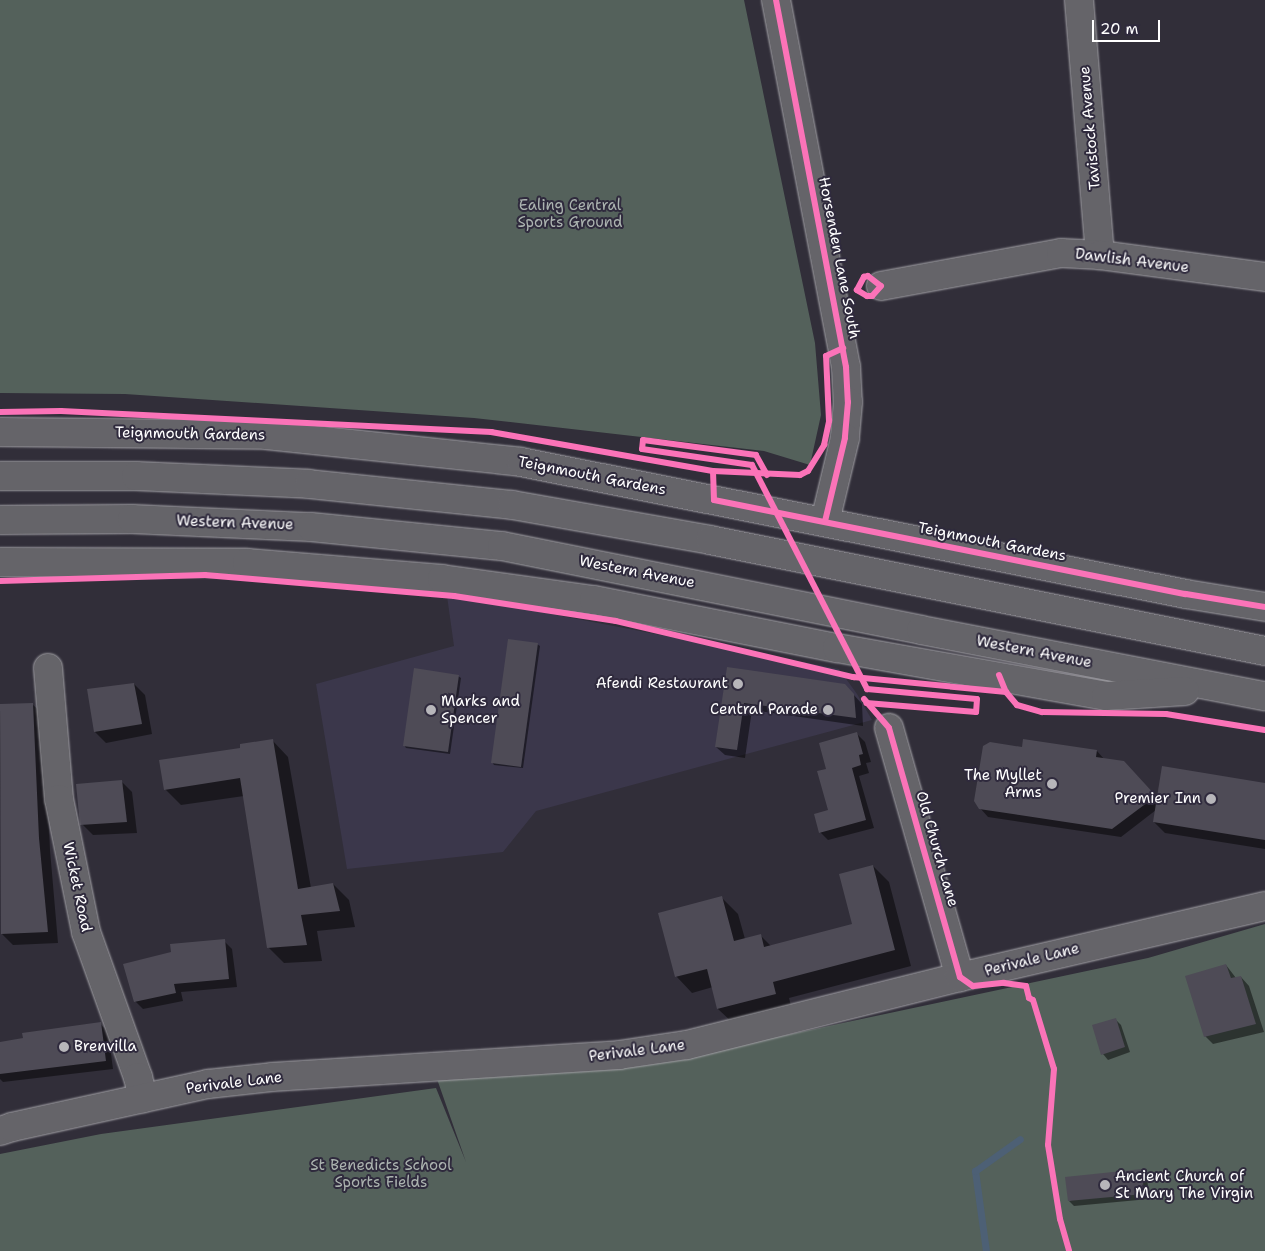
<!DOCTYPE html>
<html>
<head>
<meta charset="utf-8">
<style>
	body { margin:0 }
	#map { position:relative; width:1265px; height:1251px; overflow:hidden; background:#312e39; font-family:"Shantell Sans",sans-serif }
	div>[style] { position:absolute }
	.built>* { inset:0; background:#3b374b }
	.green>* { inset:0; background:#54615b }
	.shadow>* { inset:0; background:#0007 }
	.stream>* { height:7px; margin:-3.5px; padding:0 3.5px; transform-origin:3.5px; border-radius:3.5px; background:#4d6075 }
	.building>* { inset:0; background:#4e4b56 }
	.roads { filter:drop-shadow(0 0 1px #a2a1a6) drop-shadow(0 0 1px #a2a1a6) }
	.minor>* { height:28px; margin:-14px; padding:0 14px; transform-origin:14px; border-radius:14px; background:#656469 }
	.major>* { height:28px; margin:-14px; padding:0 14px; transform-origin:14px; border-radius:14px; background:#656469 }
	.highway>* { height:28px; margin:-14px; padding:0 14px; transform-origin:14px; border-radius:14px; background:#656469 }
	.cycleway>* { height:6px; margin:-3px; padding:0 3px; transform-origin:3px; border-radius:3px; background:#fb73b8 }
	.dots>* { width:14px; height:14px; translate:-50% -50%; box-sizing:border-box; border:2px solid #2f2a3d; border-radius:50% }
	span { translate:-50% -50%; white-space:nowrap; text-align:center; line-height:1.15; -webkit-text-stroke:4px #2f2a3d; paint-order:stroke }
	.street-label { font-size:15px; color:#fff }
	.park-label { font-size:15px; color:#acb4b0 }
	.poi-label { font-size:15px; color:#fff }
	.right { translate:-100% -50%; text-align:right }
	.left { translate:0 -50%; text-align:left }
	.scale { position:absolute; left:1092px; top:20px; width:68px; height:22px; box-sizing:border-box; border:2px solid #fff; border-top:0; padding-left:6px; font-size:15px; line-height:18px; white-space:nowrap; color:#fff; -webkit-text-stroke:4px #2f2a3d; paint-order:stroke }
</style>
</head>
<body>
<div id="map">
	<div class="built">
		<div style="clip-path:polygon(447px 596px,493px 603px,839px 669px,857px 694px,872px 720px,536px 811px,503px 852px,347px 869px,316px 684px,454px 646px)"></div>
	</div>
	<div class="green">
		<div style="clip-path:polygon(0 0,744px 0,815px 343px,821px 415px,810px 465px,764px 451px,474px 418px,125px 394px,0 393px)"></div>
		<div style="clip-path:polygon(1265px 924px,1265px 1251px,0 1251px,0 1154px,101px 1134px,436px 1088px,466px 1162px,437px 1079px,777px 1037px,1148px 958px)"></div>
	</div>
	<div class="shadow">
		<div style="clip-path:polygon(537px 644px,540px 646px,523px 768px,494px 765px,492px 762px)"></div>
		<div style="clip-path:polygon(728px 668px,853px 694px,862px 704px,863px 726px,752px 710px,745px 758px,725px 755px,716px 747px)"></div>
		<div style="clip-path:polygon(458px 676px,461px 678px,450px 754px,406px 748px,404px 745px)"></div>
		<div style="clip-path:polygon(134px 684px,145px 695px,152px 734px,106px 743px,95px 732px)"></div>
		<div style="clip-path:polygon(32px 704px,44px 715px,50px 850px,58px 943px,13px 945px,2px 934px,0 705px)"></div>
		<div style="clip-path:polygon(857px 734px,865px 742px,871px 762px,866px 763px,869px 773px,859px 776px,874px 828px,828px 840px,820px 832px,830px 811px,828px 770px)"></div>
		<div style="clip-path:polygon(272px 740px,288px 757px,311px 888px,333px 884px,349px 900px,355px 927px,317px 931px,322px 961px,284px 963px,268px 947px,244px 796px,181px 805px,165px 789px,241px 749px)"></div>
		<div style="clip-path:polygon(1023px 748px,1097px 751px,1104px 759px,1132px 771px,1158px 799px,1265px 784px,1265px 849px,1165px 833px,1154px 822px,1156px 810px,1121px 837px,988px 817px,980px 808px)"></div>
		<div style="clip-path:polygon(121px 781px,132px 792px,137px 833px,93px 835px,82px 824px)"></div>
		<div style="clip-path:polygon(873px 866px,889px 882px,911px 966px,789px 998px,792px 1010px,735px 1025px,718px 1009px,713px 987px,692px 993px,676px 976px,722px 898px,738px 914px,745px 939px,760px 935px,772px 947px,853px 925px)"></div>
		<div style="clip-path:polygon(224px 941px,232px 949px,237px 987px,181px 992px,183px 1001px,143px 1009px,135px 1001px)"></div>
		<div style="clip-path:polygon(1226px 965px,1236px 978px,1241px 977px,1249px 986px,1264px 1032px,1213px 1044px,1205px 1036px)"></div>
		<div style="clip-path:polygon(1115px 1019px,1121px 1025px,1130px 1052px,1108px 1060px,1103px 1054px)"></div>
		<div style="clip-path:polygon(100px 1024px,108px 1031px,113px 1069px,3px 1082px,0 1079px,0 1043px)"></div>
		<div style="clip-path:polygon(1141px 1171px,1147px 1176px,1149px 1199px,1074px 1206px,1069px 1201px)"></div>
	</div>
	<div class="stream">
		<div style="left:986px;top:1251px;width:81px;rotate:-97.8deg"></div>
		<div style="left:975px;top:1171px;width:55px;rotate:-35.4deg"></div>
	</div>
	<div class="building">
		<div style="clip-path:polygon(508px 639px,538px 643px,521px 767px,491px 763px)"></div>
		<div style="clip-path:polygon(727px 667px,845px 684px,854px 694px,856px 718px,744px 703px,737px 750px,715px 747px)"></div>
		<div style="clip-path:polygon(414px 668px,459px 675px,448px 752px,403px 746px)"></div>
		<div style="clip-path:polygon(134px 683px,142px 724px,94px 732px,87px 689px)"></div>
		<div style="clip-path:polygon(33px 703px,39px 838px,48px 932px,1px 934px,0 704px)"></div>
		<div style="clip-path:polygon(857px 732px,863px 754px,859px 755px,861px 765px,852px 768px,866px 820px,819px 833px,814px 814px,828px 810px,817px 771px,826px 769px,819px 743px)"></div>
		<div style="clip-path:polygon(273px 739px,298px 889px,333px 883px,340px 911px,301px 915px,307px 945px,267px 948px,240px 778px,164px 790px,159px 760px,240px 748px,240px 744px)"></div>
		<div style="clip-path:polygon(1023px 739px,1097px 750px,1096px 757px,1124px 761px,1156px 796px,1112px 829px,979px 809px,974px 801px,983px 746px,990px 742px,1022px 747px)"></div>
		<div style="clip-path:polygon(1162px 766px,1265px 783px,1265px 840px,1153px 822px)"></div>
		<div style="clip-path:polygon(122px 780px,127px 822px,80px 825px,76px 784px)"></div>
		<div style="clip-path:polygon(873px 865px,895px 950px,773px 982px,776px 994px,717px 1009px,707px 969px,675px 977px,658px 913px,722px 896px,734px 941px,761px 934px,764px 947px,852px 924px,839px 874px)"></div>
		<div style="clip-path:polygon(225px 939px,229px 979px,174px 984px,176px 993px,134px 1002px,123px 964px,171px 952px,170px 944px)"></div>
		<div style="clip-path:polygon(1226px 964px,1231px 978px,1241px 976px,1256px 1024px,1204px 1037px,1185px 976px)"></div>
		<div style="clip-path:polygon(1116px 1018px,1125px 1047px,1101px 1055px,1092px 1025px)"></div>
		<div style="clip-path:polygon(101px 1022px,106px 1061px,0 1074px,0 1042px,23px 1038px,22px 1033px)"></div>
		<div style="clip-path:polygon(1142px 1169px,1144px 1194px,1068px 1201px,1065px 1177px)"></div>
	</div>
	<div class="roads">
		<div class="minor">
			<div style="left:776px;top:0;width:374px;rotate:79.2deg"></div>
			<div style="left:846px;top:367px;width:35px;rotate:87deg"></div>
			<div style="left:848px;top:402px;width:36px;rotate:95deg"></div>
			<div style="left:845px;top:438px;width:85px;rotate:103.5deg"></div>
			<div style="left:1079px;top:0;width:256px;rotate:85.3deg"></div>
			<div style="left:881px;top:286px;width:183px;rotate:-10.4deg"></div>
			<div style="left:1061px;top:253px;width:39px;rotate:3deg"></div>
			<div style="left:1100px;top:255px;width:166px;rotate:7.6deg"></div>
			<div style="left:48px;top:668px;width:131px;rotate:85.2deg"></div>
			<div style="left:59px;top:799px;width:136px;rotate:78.5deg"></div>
			<div style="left:86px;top:932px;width:154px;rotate:70.3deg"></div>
			<div style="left:138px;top:1077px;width:22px;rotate:77deg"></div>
			<div style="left:889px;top:728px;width:259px;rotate:74.1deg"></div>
			<div style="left:0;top:1131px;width:13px;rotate:-18deg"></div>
			<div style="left:12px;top:1127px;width:201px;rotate:-12.4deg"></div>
			<div style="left:208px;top:1084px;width:64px;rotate:-6.2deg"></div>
			<div style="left:272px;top:1077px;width:348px;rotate:-3.6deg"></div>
			<div style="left:619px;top:1055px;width:69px;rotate:-8.4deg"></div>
			<div style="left:687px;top:1045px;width:281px;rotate:-14deg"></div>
			<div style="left:960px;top:977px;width:313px;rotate:-13.1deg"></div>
		</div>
		<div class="major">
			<div style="left:0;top:432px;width:266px;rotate:0.6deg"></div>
			<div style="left:266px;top:435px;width:256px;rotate:6deg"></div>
			<div style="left:521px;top:462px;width:678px;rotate:11.23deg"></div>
			<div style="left:1186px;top:594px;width:80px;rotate:9.3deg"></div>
		</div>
		<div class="highway">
			<div style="left:0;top:476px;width:136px"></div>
			<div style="left:136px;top:476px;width:173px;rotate:2.6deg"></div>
			<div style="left:309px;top:484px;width:204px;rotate:5.9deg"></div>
			<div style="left:512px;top:505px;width:201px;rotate:10deg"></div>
			<div style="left:710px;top:540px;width:566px;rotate:11.31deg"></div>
			<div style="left:0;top:520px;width:132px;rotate:-0.4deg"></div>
			<div style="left:132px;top:519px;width:179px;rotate:2.6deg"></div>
			<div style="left:311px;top:527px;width:192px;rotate:5.7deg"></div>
			<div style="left:502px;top:546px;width:427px;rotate:11.3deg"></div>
			<div style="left:921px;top:630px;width:350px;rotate:10.9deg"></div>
			<div style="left:0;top:562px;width:247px;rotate:0.2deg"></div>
			<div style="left:247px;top:563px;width:196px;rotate:4.7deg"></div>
			<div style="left:442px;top:579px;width:153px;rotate:7.9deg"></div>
			<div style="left:594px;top:600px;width:248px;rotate:11.2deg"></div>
			<div style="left:837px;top:648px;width:273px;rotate:10.1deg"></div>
			<div style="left:1106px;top:696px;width:79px;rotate:-3.6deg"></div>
		</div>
	</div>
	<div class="cycleway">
		<div style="left:776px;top:0;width:374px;rotate:79.2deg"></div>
		<div style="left:846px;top:367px;width:35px;rotate:87deg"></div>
		<div style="left:848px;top:402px;width:36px;rotate:95deg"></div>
		<div style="left:845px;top:438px;width:85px;rotate:103.5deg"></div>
		<div style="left:868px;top:276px;width:16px;rotate:38deg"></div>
		<div style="left:881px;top:286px;width:13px;rotate:132deg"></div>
		<div style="left:872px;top:296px;width:5px;rotate:180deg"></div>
		<div style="left:867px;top:296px;width:12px;rotate:-149deg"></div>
		<div style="left:857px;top:290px;width:15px;rotate:-62deg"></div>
		<div style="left:864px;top:277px;width:4px;rotate:-14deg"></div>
		<div style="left:0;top:412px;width:61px;rotate:-0.9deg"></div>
		<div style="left:61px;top:411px;width:431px;rotate:2.8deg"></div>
		<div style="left:491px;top:432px;width:225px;rotate:10deg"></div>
		<div style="left:713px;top:471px;width:29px;rotate:88deg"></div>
		<div style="left:714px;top:500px;width:481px;rotate:11.3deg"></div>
		<div style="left:1186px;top:594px;width:80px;rotate:9.3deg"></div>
		<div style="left:713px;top:471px;width:87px;rotate:2.6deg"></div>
		<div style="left:800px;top:475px;width:9px;rotate:-27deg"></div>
		<div style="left:808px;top:471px;width:31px;rotate:-58deg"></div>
		<div style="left:824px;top:445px;width:25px;rotate:-78deg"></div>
		<div style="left:829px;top:421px;width:65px;rotate:-92.6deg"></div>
		<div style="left:826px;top:356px;width:19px;rotate:-25deg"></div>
		<div style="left:767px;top:475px;width:23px;rotate:-119deg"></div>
		<div style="left:756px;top:455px;width:114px;rotate:-172.4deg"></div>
		<div style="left:643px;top:440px;width:9px;rotate:96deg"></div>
		<div style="left:642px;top:449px;width:111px;rotate:8.3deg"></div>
		<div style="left:752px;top:465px;width:252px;rotate:62.8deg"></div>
		<div style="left:867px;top:689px;width:110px;rotate:5.2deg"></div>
		<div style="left:977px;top:699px;width:13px;rotate:94deg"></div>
		<div style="left:976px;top:712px;width:110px;rotate:-175.3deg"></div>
		<div style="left:0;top:581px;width:205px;rotate:-1.7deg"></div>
		<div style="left:205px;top:575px;width:250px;rotate:4.8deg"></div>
		<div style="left:454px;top:596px;width:164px;rotate:8.8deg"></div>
		<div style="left:616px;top:621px;width:244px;rotate:13.3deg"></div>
		<div style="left:853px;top:677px;width:154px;rotate:5.6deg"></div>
		<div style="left:999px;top:675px;width:18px;rotate:68deg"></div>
		<div style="left:1006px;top:692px;width:17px;rotate:50deg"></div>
		<div style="left:1017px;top:705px;width:26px;rotate:16deg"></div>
		<div style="left:1042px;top:712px;width:124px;rotate:0.9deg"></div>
		<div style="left:1166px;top:714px;width:100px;rotate:9.2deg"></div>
		<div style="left:864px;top:699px;width:38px;rotate:49deg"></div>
		<div style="left:889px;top:728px;width:259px;rotate:74.1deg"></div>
		<div style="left:960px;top:977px;width:16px;rotate:35deg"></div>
		<div style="left:973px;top:986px;width:31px;rotate:-6deg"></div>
		<div style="left:1004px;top:983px;width:22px;rotate:8deg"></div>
		<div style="left:1026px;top:986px;width:12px;rotate:76deg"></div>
		<div style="left:1029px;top:998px;width:4px;rotate:27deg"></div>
		<div style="left:1033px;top:1000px;width:72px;rotate:73.1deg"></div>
		<div style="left:1054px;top:1069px;width:76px;rotate:94.5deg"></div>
		<div style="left:1048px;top:1145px;width:75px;rotate:80.8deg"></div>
		<div style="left:1060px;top:1219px;width:33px;rotate:74deg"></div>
	</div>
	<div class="dots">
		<div style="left:738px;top:684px;background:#b7b6ba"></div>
		<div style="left:431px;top:710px;background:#b7b6ba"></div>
		<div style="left:828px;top:710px;background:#b7b6ba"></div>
		<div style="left:1052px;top:784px;background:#b7b6ba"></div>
		<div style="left:1211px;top:799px;background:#b7b6ba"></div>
		<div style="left:64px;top:1047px;background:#b7b6ba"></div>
		<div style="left:1105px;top:1185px;background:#b7b6ba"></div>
	</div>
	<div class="street-label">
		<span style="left:1090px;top:128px;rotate:-95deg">Tavistock Avenue</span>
		<span style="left:839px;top:258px;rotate:79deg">Horsenden Lane South</span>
		<span style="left:1132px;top:261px;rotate:7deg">Dawlish Avenue</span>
		<span style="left:190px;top:434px;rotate:1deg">Teignmouth Gardens</span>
		<span style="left:592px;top:476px;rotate:11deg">Teignmouth Gardens</span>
		<span style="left:235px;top:523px;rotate:2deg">Western Avenue</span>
		<span style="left:992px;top:542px;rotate:11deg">Teignmouth Gardens</span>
		<span style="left:637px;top:572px;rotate:11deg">Western Avenue</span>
		<span style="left:1034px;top:652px;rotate:11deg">Western Avenue</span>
		<span style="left:937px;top:849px;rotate:74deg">Old Church Lane</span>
		<span style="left:77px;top:887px;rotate:78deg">Wicket Road</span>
		<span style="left:1032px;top:960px;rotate:-14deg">Perivale Lane</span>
		<span style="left:637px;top:1051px;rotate:-7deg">Perivale Lane</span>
		<span style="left:234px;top:1083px;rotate:-7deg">Perivale Lane</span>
	</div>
	<div class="park-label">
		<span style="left:570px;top:214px">Ealing Central<br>Sports Ground</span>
		<span style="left:381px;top:1174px">St Benedicts School<br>Sports Fields</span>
	</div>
	<div class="poi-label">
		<span class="right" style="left:728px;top:684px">Afendi Restaurant</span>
		<span class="left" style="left:441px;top:710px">Marks and<br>Spencer</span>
		<span class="right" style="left:818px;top:710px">Central Parade</span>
		<span class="right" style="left:1042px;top:784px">The Myllet<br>Arms</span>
		<span class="right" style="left:1201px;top:799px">Premier Inn</span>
		<span class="left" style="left:74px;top:1047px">Brenvilla</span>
		<span class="left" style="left:1115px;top:1185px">Ancient Church of<br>St Mary The Virgin</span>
	</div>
	<div class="scale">20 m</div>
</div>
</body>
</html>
